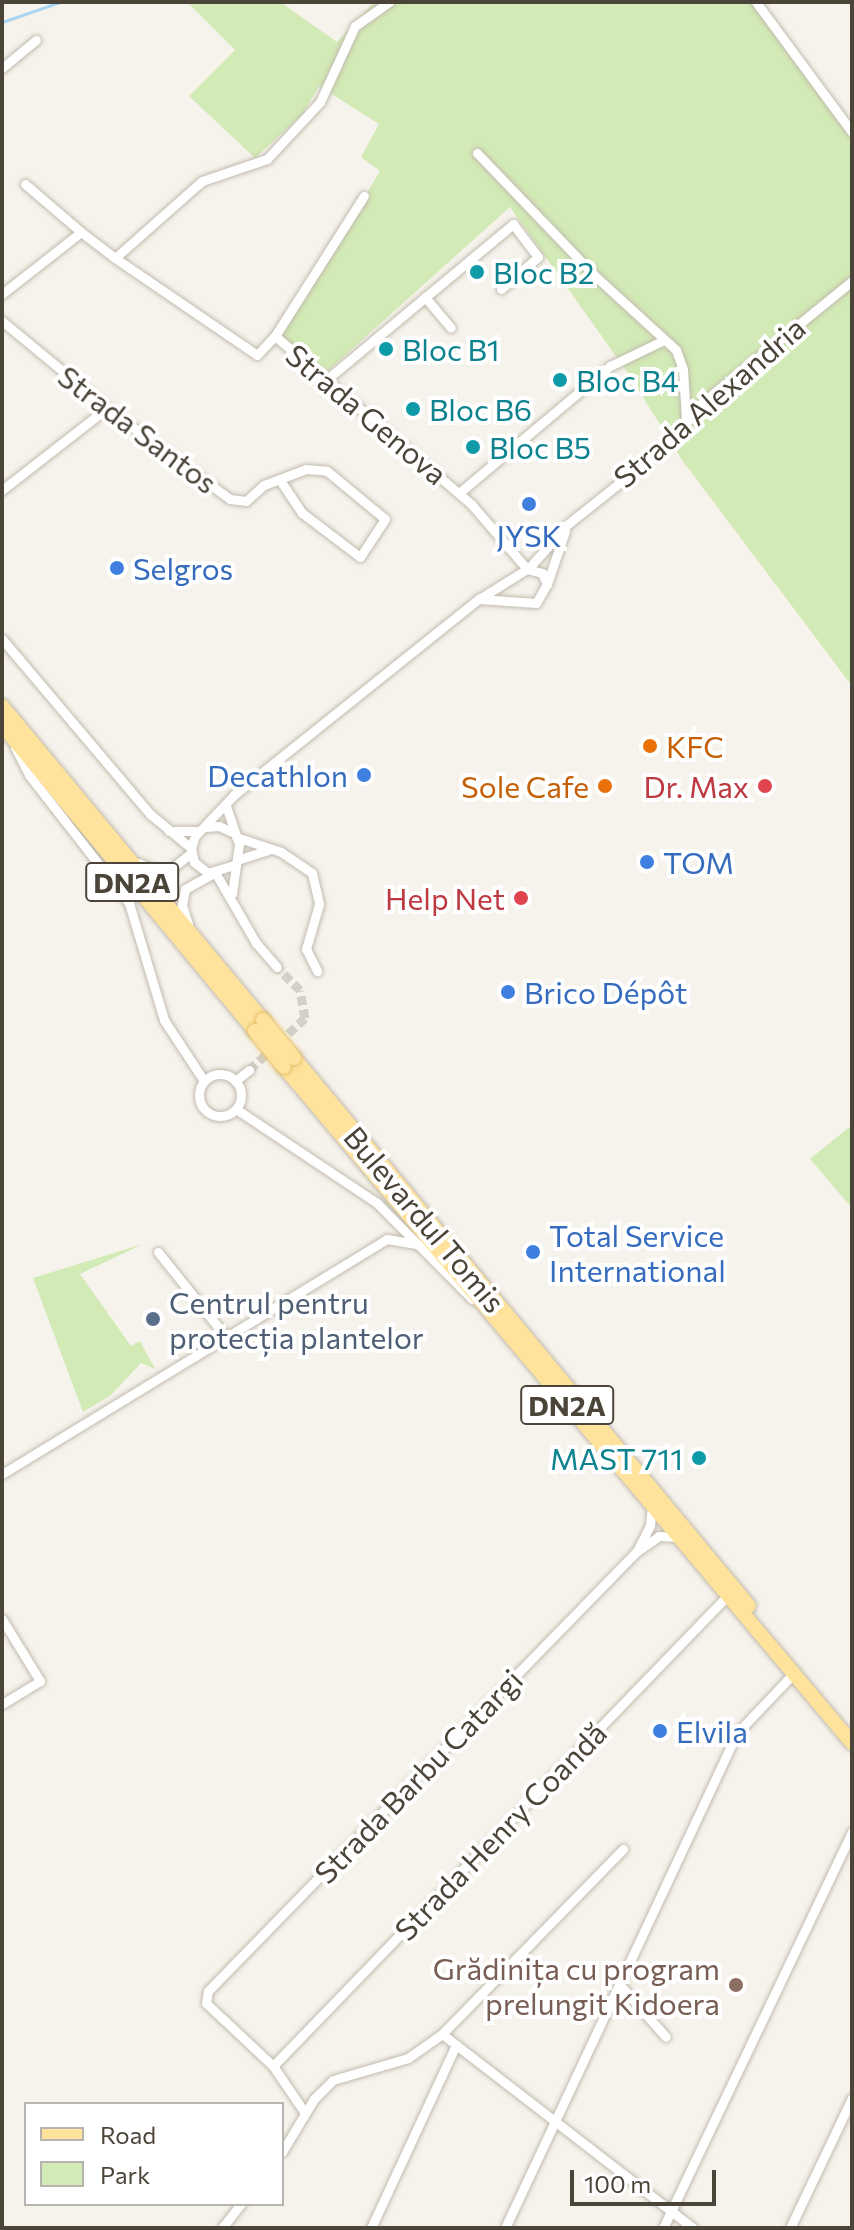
<!DOCTYPE html>
<html>
<head>
<meta charset="utf-8">
<style>
	body { margin:0 }
	#map { position:relative; width:854px; height:2230px; overflow:hidden; background:#f6f3ec; font-family:Commissioner,sans-serif }
	div>[style] { position:absolute }
	.green>* { inset:0; background:#d2eab5 }
	.stream>* { height:3px; margin:-1.5px; padding:0 1.5px; transform-origin:1.5px; border-radius:1.5px; background:#a9d4f2 }
	.street-tunnel>* { height:9px; margin-top:-4.5px; transform-origin:0; background:repeating-linear-gradient(90deg,#d4d0c8 0 9px,transparent 0 13.5px) }
	.roads { filter:drop-shadow(0 0 2px #c2bbae) drop-shadow(0 0 2px #c2bbae) }
	.street>* { height:9px; margin:-4.5px; padding:0 4.5px; transform-origin:4.5px; border-radius:4.5px; background:#fff }
	.street>.ring { margin:-4.5px; padding:0; box-sizing:content-box; background:none; border:9px solid #fff; border-radius:50% }
	.primary>* { height:14px; margin:-7px; padding:0 7px; transform-origin:7px; border-radius:7px; background:#ffe39c }
	.bridges { filter:drop-shadow(0 0 2px #e6c16a) drop-shadow(0 0 2px #e6c16a) }
	.primary-bridge>* { height:14px; margin:-7px; padding:0 7px; transform-origin:7px; border-radius:7px; background:#ffe39c }
	.dots>* { width:22px; height:22px; translate:-50% -50%; box-sizing:border-box; border:4px solid #fff; border-radius:50% }
	span { translate:-50% -50%; white-space:nowrap; text-align:center; line-height:1.15; -webkit-text-stroke:8px #fff; paint-order:stroke }
	.shield-label span { padding:2px 6px; background:#fff; border:2px solid; border-radius:6px; -webkit-text-stroke-width:0 }
	.shield-label { font-size:28px; color:#4b4439; font-weight:700 }
	.culture-label { font-size:30px; color:#0d838f }
	.left { translate:0 -50%; text-align:left }
	.right { translate:-100% -50%; text-align:right }
	.street-label { font-size:30px; color:#4b4439 }
	.shop-label { font-size:30px; color:#366cbe }
	.food-label { font-size:30px; color:#c56008 }
	.health-label { font-size:30px; color:#be3a42 }
	.service-label { font-size:30px; color:#4e5e75 }
	.education-label { font-size:30px; color:#785e54 }
	.frame { position:absolute; inset:0; border:4px solid #4b4439; pointer-events:none }
	.legend { position:absolute; left:24px; top:2102px; width:260px; height:104px; box-sizing:border-box; background:#fff; border:2px solid #b7b4b0; margin:0; padding:10px 14px; list-style:none; font-size:24px; color:#4b4439 }
	.legend li { display:flex; align-items:center; gap:16px; height:40px }
	.legend b { width:40px; border:2px solid #b7b4b0 }
	.scale { position:absolute; left:570px; top:2170px; width:146px; height:36px; box-sizing:border-box; border:4px solid #4b4439; border-top:0; padding-left:10px; font-size:24px; line-height:28px; white-space:nowrap; color:#4b4439; -webkit-text-stroke:6px #fff; paint-order:stroke }
</style>
</head>
<body>
<div id="map">
	<div class="green">
		<div style="clip-path:polygon(187px 2px,280px 2px,337px 42px,374px 2px,760px 2px,852px 130px,852px 686px,682px 460px,630px 376px,510px 207px,323px 375px,280px 339px,380px 171px,361px 157px,379px 124px,319px 86px,302px 115px,255px 158px,189px 96px,235px 50px)"></div>
		<div style="clip-path:polygon(852px 1125px,852px 1208px,810px 1159px)"></div>
		<div style="clip-path:polygon(143px 1244px,80px 1274px,131px 1346px,140px 1341px,155px 1369px,141px 1363px,110px 1396px,83px 1412px,33px 1278px)"></div>
	</div>
	<div class="stream">
		<div style="left:2px;top:22px;width:61px;rotate:-19deg"></div>
	</div>
	<div class="street-tunnel">
		<div style="left:249px;top:1070px;width:76px;rotate:-42.9deg"></div>
		<div style="left:305px;top:1018px;width:28px;rotate:-100deg"></div>
		<div style="left:300px;top:990px;width:33px;rotate:-135deg"></div>
	</div>
	<div class="roads">
		<div class="street">
			<div style="left:756px;top:2px;width:162px;rotate:53.6deg"></div>
			<div style="left:2px;top:68px;width:44px;rotate:-39.5deg"></div>
			<div style="left:477px;top:153px;width:169px;rotate:46.2deg"></div>
			<div style="left:594px;top:275px;width:111px;rotate:42.4deg"></div>
			<div style="left:676px;top:350px;width:20px;rotate:70deg"></div>
			<div style="left:683px;top:369px;width:51px;rotate:86.6deg"></div>
			<div style="left:25px;top:184px;width:74px;rotate:40.6deg"></div>
			<div style="left:115px;top:258px;width:172px;rotate:34.3deg"></div>
			<div style="left:257px;top:355px;width:26px;rotate:-47deg"></div>
			<div style="left:275px;top:336px;width:166px;rotate:-57.6deg"></div>
			<div style="left:2px;top:294px;width:100px;rotate:-38.1deg"></div>
			<div style="left:81px;top:232px;width:43px;rotate:37.4deg"></div>
			<div style="left:115px;top:258px;width:116px;rotate:-41.5deg"></div>
			<div style="left:202px;top:181px;width:69px;rotate:-18.7deg"></div>
			<div style="left:267px;top:159px;width:78px;rotate:-47.1deg"></div>
			<div style="left:320px;top:102px;width:84px;rotate:-65.3deg"></div>
			<div style="left:355px;top:26px;width:42px;rotate:-35.2deg"></div>
			<div style="left:425px;top:297px;width:40px;rotate:50deg"></div>
			<div style="left:2px;top:321px;width:136px;rotate:39.6deg"></div>
			<div style="left:107px;top:408px;width:153px;rotate:36.5deg"></div>
			<div style="left:230px;top:499px;width:16px;rotate:7deg"></div>
			<div style="left:246px;top:501px;width:24px;rotate:-42deg"></div>
			<div style="left:264px;top:485px;width:45px;rotate:-20.9deg"></div>
			<div style="left:306px;top:469px;width:21px;rotate:5deg"></div>
			<div style="left:327px;top:471px;width:75px;rotate:39.6deg"></div>
			<div style="left:385px;top:519px;width:45px;rotate:123.3deg"></div>
			<div style="left:360px;top:557px;width:73px;rotate:-142.8deg"></div>
			<div style="left:302px;top:513px;width:40px;rotate:-124deg"></div>
			<div style="left:275px;top:336px;width:260px;rotate:40.6deg"></div>
			<div style="left:472px;top:505px;width:84px;rotate:49.3deg"></div>
			<div style="left:326px;top:380px;width:244px;rotate:-39.8deg"></div>
			<div style="left:513px;top:224px;width:41px;rotate:52.9deg"></div>
			<div style="left:538px;top:257px;width:49px;rotate:139.1deg"></div>
			<div style="left:2px;top:490px;width:133px;rotate:-38deg"></div>
			<div style="left:459px;top:493px;width:197px;rotate:-40.1deg"></div>
			<div style="left:610px;top:366px;width:60px;rotate:-25.7deg"></div>
			<div style="left:528px;top:569px;width:60px;rotate:-48.4deg"></div>
			<div style="left:568px;top:524px;width:133px;rotate:-38.6deg"></div>
			<div style="left:672px;top:441px;width:47px;rotate:-51.9deg"></div>
			<div style="left:701px;top:404px;width:195px;rotate:-39.2deg"></div>
			<div style="left:547px;top:584px;width:56px;rotate:-71.2deg"></div>
			<div style="left:2px;top:639px;width:229px;rotate:49.8deg"></div>
			<div style="left:150px;top:814px;width:53px;rotate:39.7deg"></div>
			<div style="left:15px;top:747px;width:31px;rotate:63deg"></div>
			<div style="left:29px;top:775px;width:162px;rotate:52deg"></div>
			<div style="left:129px;top:903px;width:122px;rotate:73.3deg"></div>
			<div style="left:164px;top:1020px;width:73px;rotate:56.7deg"></div>
			<div style="left:226px;top:806px;width:40px;rotate:71.1deg"></div>
			<div style="left:239px;top:844px;width:50px;rotate:98deg"></div>
			<div style="left:205px;top:827px;width:14px;rotate:-4deg"></div>
			<div style="left:219px;top:826px;width:14px;rotate:25deg"></div>
			<div style="left:169px;top:831px;width:30px"></div>
			<div style="left:236px;top:837px;width:47px;rotate:18.4deg"></div>
			<div style="left:281px;top:852px;width:37px;rotate:34deg"></div>
			<div style="left:312px;top:873px;width:32px;rotate:77deg"></div>
			<div style="left:319px;top:904px;width:47px;rotate:106.1deg"></div>
			<div style="left:306px;top:949px;width:25px;rotate:63deg"></div>
			<div style="left:237px;top:860px;width:32px;rotate:-18deg"></div>
			<div style="left:138px;top:863px;width:29px;rotate:22deg"></div>
			<div style="left:165px;top:874px;width:33px;rotate:-39deg"></div>
			<div style="left:234px;top:865px;width:27px;rotate:163deg"></div>
			<div style="left:208px;top:873px;width:18px;rotate:-142deg"></div>
			<div style="left:194px;top:862px;width:14px;rotate:-102deg"></div>
			<div style="left:191px;top:848px;width:13px;rotate:-72deg"></div>
			<div style="left:195px;top:836px;width:57px;rotate:-46.4deg"></div>
			<div style="left:234px;top:795px;width:314px;rotate:-38.7deg"></div>
			<div style="left:479px;top:599px;width:57px;rotate:-32deg"></div>
			<div style="left:527px;top:569px;width:16px;rotate:15deg"></div>
			<div style="left:542px;top:573px;width:12px;rotate:66deg"></div>
			<div style="left:547px;top:584px;width:22px;rotate:120deg"></div>
			<div style="left:536px;top:603px;width:57px;rotate:-176deg"></div>
			<div style="left:216px;top:874px;width:80px;rotate:59.9deg"></div>
			<div style="left:256px;top:943px;width:32px;rotate:49deg"></div>
			<div style="left:188px;top:924px;width:20px;rotate:-108deg"></div>
			<div style="left:182px;top:905px;width:16px;rotate:-79deg"></div>
			<div style="left:185px;top:889px;width:31px;rotate:-29deg"></div>
			<div class="ring" style="left:199px;top:1074px;width:33px;height:33px"></div>
			<div style="left:235px;top:1081px;width:18px;rotate:-38deg"></div>
			<div style="left:236px;top:1109px;width:169px;rotate:33.7deg"></div>
			<div style="left:377px;top:1203px;width:135px;rotate:45.3deg"></div>
			<div style="left:158px;top:1252px;width:109px;rotate:51.3deg"></div>
			<div style="left:2px;top:1474px;width:451px;rotate:-31.4deg"></div>
			<div style="left:387px;top:1239px;width:34px;rotate:10deg"></div>
			<div style="left:638px;top:1549px;width:27px;rotate:-63deg"></div>
			<div style="left:650px;top:1525px;width:19px;rotate:-84deg"></div>
			<div style="left:2px;top:1619px;width:73px;rotate:58.5deg"></div>
			<div style="left:40px;top:1681px;width:44px;rotate:148.8deg"></div>
			<div style="left:620px;top:1985px;width:69px;rotate:48.5deg"></div>
			<div style="left:442px;top:2034px;width:317px;rotate:37.7deg"></div>
			<div style="left:273px;top:2066px;width:653px;rotate:-45.99deg"></div>
			<div style="left:305px;top:2113px;width:57px;rotate:-124.2deg"></div>
			<div style="left:273px;top:2066px;width:92px;rotate:-136.8deg"></div>
			<div style="left:206px;top:2003px;width:12px;rotate:-81deg"></div>
			<div style="left:208px;top:1991px;width:613px;rotate:-45.73deg"></div>
			<div style="left:636px;top:1552px;width:28px;rotate:-35deg"></div>
			<div style="left:659px;top:1536px;width:18px;rotate:3deg"></div>
			<div style="left:282px;top:2152px;width:62px;rotate:-58.9deg"></div>
			<div style="left:314px;top:2099px;width:27px;rotate:-45deg"></div>
			<div style="left:333px;top:2080px;width:78px;rotate:-16.3deg"></div>
			<div style="left:408px;top:2058px;width:42px;rotate:-35.2deg"></div>
			<div style="left:442px;top:2034px;width:259px;rotate:-45.6deg"></div>
			<div style="left:222px;top:2228px;width:31px;rotate:-52deg"></div>
			<div style="left:371px;top:2228px;width:202px;rotate:-65.1deg"></div>
			<div style="left:505px;top:2228px;width:547px;rotate:-64.89deg"></div>
			<div style="left:737px;top:1733px;width:83px;rotate:-46.5deg"></div>
			<div style="left:663px;top:2228px;width:439px;rotate:-64.5deg"></div>
			<div style="left:790px;top:2228px;width:144px;rotate:-64.5deg"></div>
		</div>
		<div class="primary">
			<div style="left:2px;top:706px;width:408px;rotate:50.3deg"></div>
			<div style="left:2px;top:725px;width:397px;rotate:50.4deg"></div>
			<div style="left:294px;top:1058px;width:712px;rotate:50.3deg"></div>
			<div style="left:284px;top:1067px;width:883px;rotate:49.96deg"></div>
		</div>
	</div>
	<div class="bridges">
		<div class="primary-bridge">
			<div style="left:263px;top:1020px;width:49px;rotate:50.8deg"></div>
			<div style="left:255px;top:1031px;width:46px;rotate:51.1deg"></div>
		</div>
	</div>
	<div class="dots">
		<div style="left:477px;top:272px;background:#0f9aa8"></div>
		<div style="left:386px;top:349px;background:#0f9aa8"></div>
		<div style="left:560px;top:380px;background:#0f9aa8"></div>
		<div style="left:413px;top:409px;background:#0f9aa8"></div>
		<div style="left:473px;top:447px;background:#0f9aa8"></div>
		<div style="left:529px;top:504px;background:#3f7fe0"></div>
		<div style="left:117px;top:568px;background:#3f7fe0"></div>
		<div style="left:650px;top:746px;background:#e8710a"></div>
		<div style="left:364px;top:775px;background:#3f7fe0"></div>
		<div style="left:605px;top:786px;background:#e8710a"></div>
		<div style="left:765px;top:786px;background:#e0444e"></div>
		<div style="left:647px;top:862px;background:#3f7fe0"></div>
		<div style="left:521px;top:898px;background:#e0444e"></div>
		<div style="left:508px;top:992px;background:#3f7fe0"></div>
		<div style="left:533px;top:1252px;background:#3f7fe0"></div>
		<div style="left:153px;top:1319px;background:#5c6f8a"></div>
		<div style="left:699px;top:1458px;background:#0f9aa8"></div>
		<div style="left:660px;top:1731px;background:#3f7fe0"></div>
		<div style="left:736px;top:1985px;background:#8d6e63"></div>
	</div>
	<div class="shield-label">
		<span style="left:132px;top:882px">DN2A</span>
		<span style="left:567px;top:1405px">DN2A</span>
	</div>
	<div class="culture-label">
		<span class="left" style="left:493px;top:272px">Bloc B2</span>
		<span class="left" style="left:402px;top:349px">Bloc B1</span>
		<span class="left" style="left:576px;top:380px">Bloc B4</span>
		<span class="left" style="left:429px;top:409px">Bloc B6</span>
		<span class="left" style="left:489px;top:447px">Bloc B5</span>
		<span class="right" style="left:683px;top:1458px">MAST 711</span>
	</div>
	<div class="street-label">
		<span style="left:709px;top:402px;rotate:-41deg">Strada Alexandria</span>
		<span style="left:367px;top:414px;rotate:40deg">Strada Genova</span>
		<span style="left:138px;top:429px;rotate:37deg">Strada Santos</span>
		<span style="left:425px;top:1219px;rotate:50deg">Bulevardul Tomis</span>
		<span style="left:418px;top:1776px;rotate:-46deg">Strada Barbu Catargi</span>
		<span style="left:500px;top:1831px;rotate:-46deg">Strada Henry Coandă</span>
	</div>
	<div class="shop-label">
		<span style="left:529px;top:535px">JYSK</span>
		<span class="left" style="left:133px;top:568px">Selgros</span>
		<span class="right" style="left:348px;top:775px">Decathlon</span>
		<span class="left" style="left:663px;top:862px">TOM</span>
		<span class="left" style="left:524px;top:992px">Brico Dépôt</span>
		<span class="left" style="left:549px;top:1252px">Total Service<br>International</span>
		<span class="left" style="left:676px;top:1731px">Elvila</span>
	</div>
	<div class="food-label">
		<span class="left" style="left:666px;top:746px">KFC</span>
		<span class="right" style="left:589px;top:786px">Sole Cafe</span>
	</div>
	<div class="health-label">
		<span class="right" style="left:749px;top:786px">Dr. Max</span>
		<span class="right" style="left:505px;top:898px">Help Net</span>
	</div>
	<div class="service-label">
		<span class="left" style="left:169px;top:1319px">Centrul pentru<br>protecția plantelor</span>
	</div>
	<div class="education-label">
		<span class="right" style="left:720px;top:1985px">Grădinița cu program<br>prelungit Kidoera</span>
	</div>
	<div class="frame"></div>
	<ul class="legend">
	<li><b style="height:10px;background:#ffe39c"></b>Road</li>
	<li><b style="height:22px;background:#d2eab5"></b>Park</li>
	</ul>
	<div class="scale">100 m</div>
</div>
</body>
</html>
